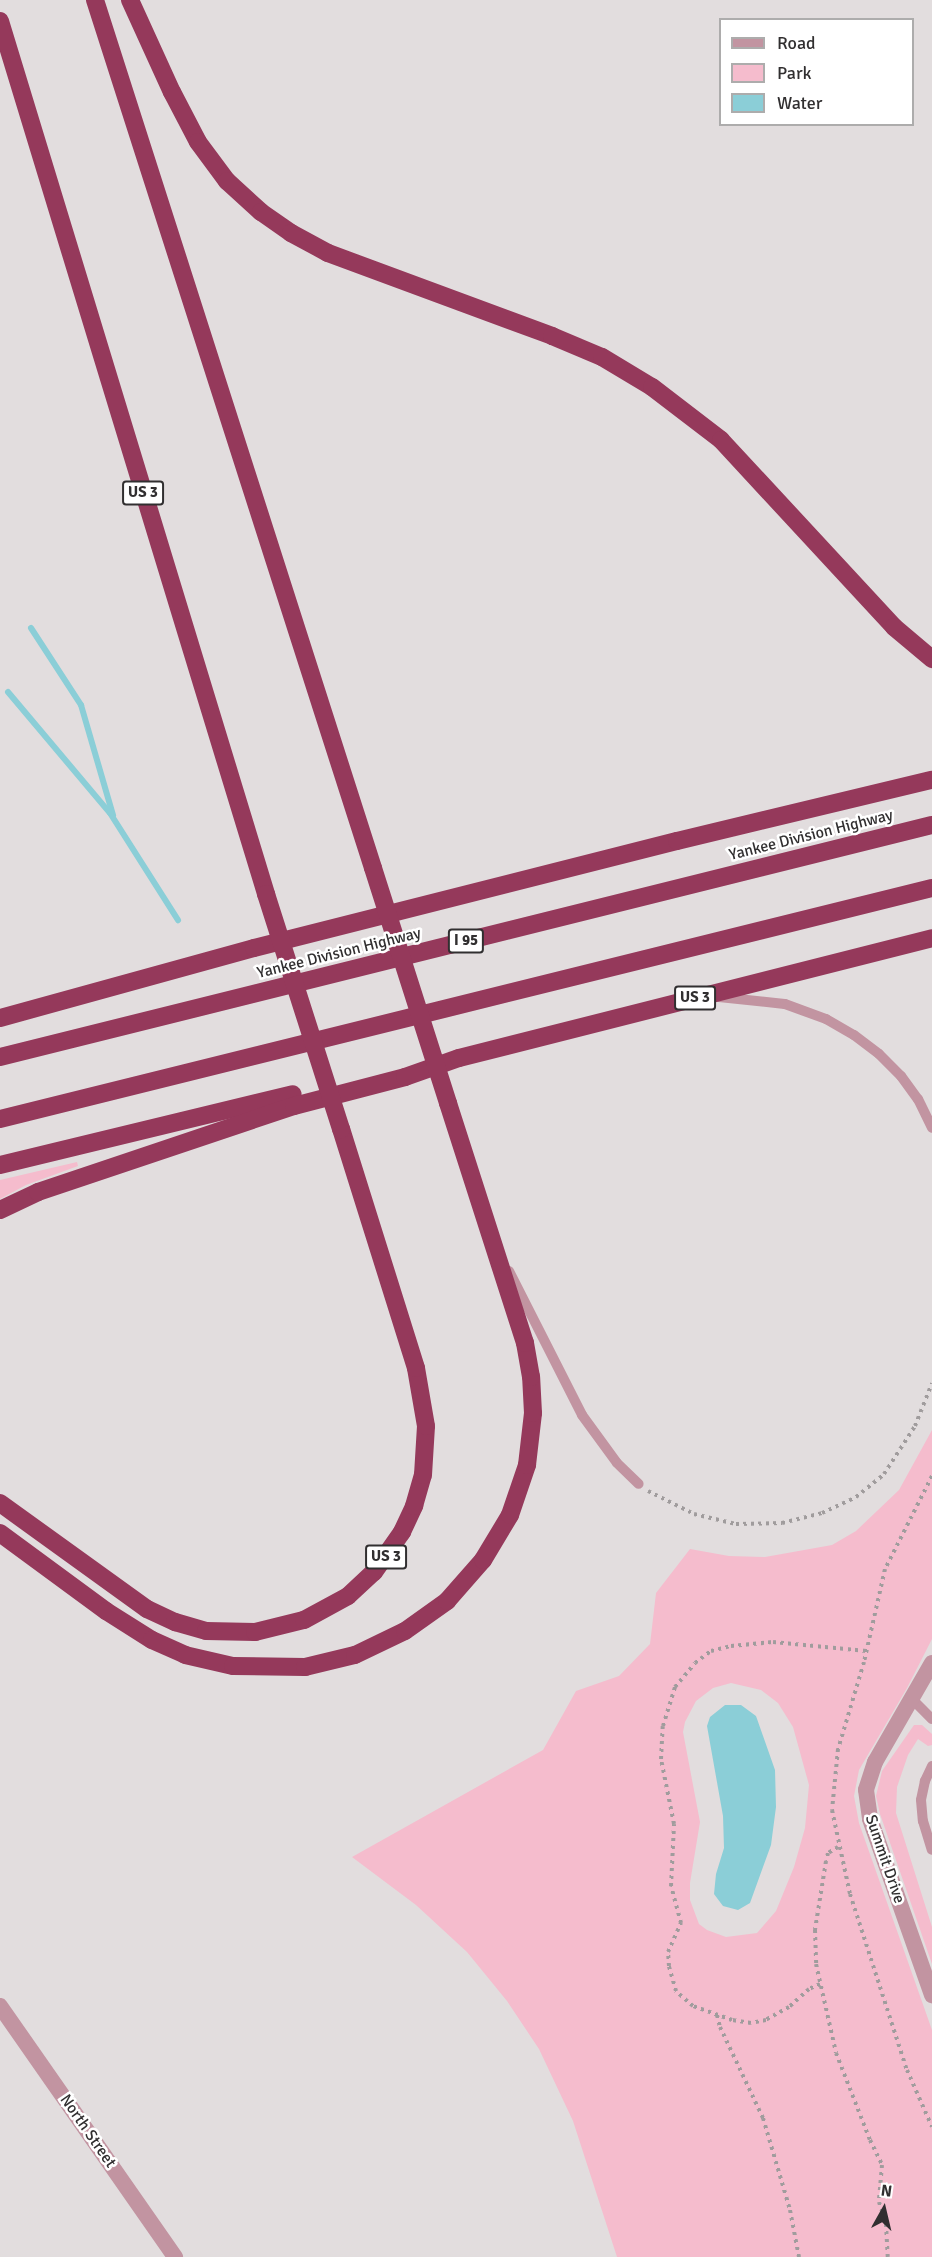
<!DOCTYPE html>
<html>
<head>
<meta charset="utf-8">
<style>
	body { margin:0 }
	#map { position:relative; width:932px; height:2257px; overflow:hidden; background:#e2ddde; font-family:Signika,sans-serif }
	div>[style] { position:absolute }
	.green>* { inset:0; background:#f5bccd }
	.water>* { inset:0; background:#8bced7 }
	.stream>* { height:6px; margin:-3px; padding:0 3px; transform-origin:3px; border-radius:3px; background:#8bced7 }
	.path>* { height:4px; margin-top:-2px; transform-origin:0; background:repeating-linear-gradient(90deg,#a09c9d 0 3px,transparent 0 7.5px) }
	.service>* { height:10px; margin:-5px; padding:0 5px; transform-origin:5px; border-radius:5px; background:#c294a1 }
	.minor>* { height:16px; margin:-8px; padding:0 8px; transform-origin:8px; border-radius:8px; background:#c294a1 }
	.tertiary>* { height:16px; margin:-8px; padding:0 8px; transform-origin:8px; border-radius:8px; background:#c294a1 }
	.motorway>* { height:18px; margin:-9px; padding:0 9px; transform-origin:9px; border-radius:9px; background:#95395b }
	.motorway-bridge>* { height:18px; margin:-9px; padding:0 9px; transform-origin:9px; border-radius:9px; background:#95395b }
	span { translate:-50% -50%; white-space:nowrap; text-align:center; line-height:1.15; -webkit-text-stroke:5px #fff; paint-order:stroke }
	.shield-label span { padding:2px 4px; background:#fff; border:2px solid; border-radius:4px; -webkit-text-stroke-width:0 }
	.shield-label { font-size:15px; color:#312f30; font-weight:700 }
	.street-label { font-size:16px; color:#312f30 }
	.legend { position:absolute; left:719px; top:18px; width:195px; height:108px; box-sizing:border-box; background:#fff; border:2px solid #adacac; margin:0; padding:8px 10px; list-style:none; font-size:18px; color:#312f30 }
	.legend li { display:flex; align-items:center; gap:12px; height:30px }
	.legend b { width:30px; border:2px solid #adacac }
	.north { position:absolute; left:854px; top:2179px; width:60px; height:60px; -webkit-text-stroke:4px #fff; paint-order:stroke; rotate:8deg; font-size:16px; font-weight:700; line-height:24px; text-align:center; color:#312f30 }
	.north::after { content:''; display:block; margin:auto; width:21px; height:27px; background:#312f30; clip-path:polygon(50% 0,100% 100%,50% 72%,0 100%) }
</style>
</head>
<body>
<div id="map">
	<div class="green">
		<div style="clip-path:polygon(77px 1162px,78px 1166px,26px 1185px,0 1199px,0 1180px)"></div>
		<div style="clip-path:polygon(evenodd,932px 1430px,932px 1639px,907px 1688px,859px 1770px,854px 1796px,859px 1823px,932px 2030px,932px 2257px,617px 2257px,573px 2121px,539px 2049px,507px 2001px,467px 1952px,416px 1905px,352px 1857px,543px 1750px,576px 1691px,619px 1676px,650px 1644px,656px 1593px,690px 1549px,729px 1556px,765px 1557px,832px 1545px,856px 1531px,899px 1490px,932px 1430px,731px 1683px,761px 1690px,778px 1703px,793px 1727px,809px 1785px,805px 1828px,794px 1867px,776px 1911px,757px 1933px,726px 1937px,707px 1930px,699px 1924px,690px 1900px,690px 1883px,700px 1822px,683px 1732px,685px 1722px,696px 1701px,713px 1688px,731px 1683px)"></div>
		<div style="clip-path:polygon(914px 1725px,922px 1725px,932px 1734px,932px 1745px,928px 1746px,918px 1739px,908px 1755px,897px 1787px,896px 1813px,932px 1927px,932px 1964px,880px 1814px,876px 1796px,882px 1771px)"></div>
	</div>
	<div class="water">
		<div style="clip-path:polygon(725px 1705px,741px 1705px,756px 1716px,775px 1770px,776px 1807px,771px 1845px,750px 1903px,738px 1910px,723px 1906px,714px 1894px,716px 1874px,724px 1848px,723px 1816px,707px 1726px,710px 1717px)"></div>
	</div>
	<div class="stream">
		<div style="left:31px;top:628px;width:92px;rotate:57deg"></div>
		<div style="left:81px;top:705px;width:115px;rotate:73.8deg"></div>
		<div style="left:8px;top:692px;width:158px;rotate:49.9deg"></div>
		<div style="left:110px;top:813px;width:127px;rotate:57.6deg"></div>
	</div>
	<div class="path">
		<div style="left:932px;top:1476px;width:104px;rotate:116.8deg"></div>
		<div style="left:885px;top:1569px;width:95px;rotate:102.7deg"></div>
		<div style="left:864px;top:1662px;width:91px;rotate:106.6deg"></div>
		<div style="left:838px;top:1749px;width:61px;rotate:95.6deg"></div>
		<div style="left:832px;top:1810px;width:86px;rotate:77.9deg"></div>
		<div style="left:850px;top:1894px;width:185px;rotate:72.1deg"></div>
		<div style="left:907px;top:2070px;width:62px;rotate:66.3deg"></div>
		<div style="left:648px;top:1491px;width:51px;rotate:26.6deg"></div>
		<div style="left:694px;top:1514px;width:43px;rotate:13.4deg"></div>
		<div style="left:736px;top:1524px;width:46px;rotate:-1.2deg"></div>
		<div style="left:782px;top:1523px;width:41px;rotate:-14deg"></div>
		<div style="left:822px;top:1513px;width:38px;rotate:-25deg"></div>
		<div style="left:856px;top:1497px;width:36px;rotate:-39deg"></div>
		<div style="left:884px;top:1474px;width:57px;rotate:-57.1deg"></div>
		<div style="left:915px;top:1426px;width:46px;rotate:-68.4deg"></div>
		<div style="left:838px;top:1847px;width:12px;rotate:149deg"></div>
		<div style="left:828px;top:1853px;width:8px;rotate:104deg"></div>
		<div style="left:826px;top:1861px;width:70px;rotate:99.1deg"></div>
		<div style="left:815px;top:1930px;width:34px;rotate:88deg"></div>
		<div style="left:816px;top:1964px;width:91px;rotate:77.3deg"></div>
		<div style="left:836px;top:2053px;width:93px;rotate:68.7deg"></div>
		<div style="left:870px;top:2140px;width:28px;rotate:64deg"></div>
		<div style="left:882px;top:2165px;width:37px;rotate:95deg"></div>
		<div style="left:879px;top:2202px;width:23px;rotate:72deg"></div>
		<div style="left:886px;top:2224px;width:33px;rotate:87deg"></div>
		<div style="left:820px;top:1984px;width:12px;rotate:156deg"></div>
		<div style="left:809px;top:1989px;width:27px;rotate:138deg"></div>
		<div style="left:789px;top:2007px;width:26px;rotate:151deg"></div>
		<div style="left:766px;top:2020px;width:15px;rotate:169deg"></div>
		<div style="left:751px;top:2023px;width:19px;rotate:-171deg"></div>
		<div style="left:732px;top:2020px;width:41px;rotate:-160.3deg"></div>
		<div style="left:693px;top:2006px;width:23px;rotate:-139deg"></div>
		<div style="left:676px;top:1991px;width:26px;rotate:-106deg"></div>
		<div style="left:669px;top:1966px;width:14px;rotate:-94deg"></div>
		<div style="left:668px;top:1952px;width:32px;rotate:-66deg"></div>
		<div style="left:681px;top:1923px;width:38px;rotate:-105deg"></div>
		<div style="left:671px;top:1886px;width:62px;rotate:-87.2deg"></div>
		<div style="left:674px;top:1824px;width:66px;rotate:-101.3deg"></div>
		<div style="left:661px;top:1759px;width:33px;rotate:-87deg"></div>
		<div style="left:663px;top:1726px;width:41px;rotate:-72.9deg"></div>
		<div style="left:675px;top:1687px;width:31px;rotate:-50deg"></div>
		<div style="left:695px;top:1663px;width:20px;rotate:-37deg"></div>
		<div style="left:711px;top:1651px;width:21px;rotate:-14deg"></div>
		<div style="left:731px;top:1646px;width:42px;rotate:-5.4deg"></div>
		<div style="left:773px;top:1642px;width:94px;rotate:5.5deg"></div>
		<div style="left:717px;top:2015px;width:12px;rotate:76deg"></div>
		<div style="left:720px;top:2027px;width:101px;rotate:64.7deg"></div>
		<div style="left:763px;top:2118px;width:96px;rotate:73.6deg"></div>
		<div style="left:790px;top:2210px;width:48px;rotate:79.2deg"></div>
	</div>
	<div class="service">
		<div style="left:719px;top:997px;width:66px;rotate:6.1deg"></div>
		<div style="left:785px;top:1004px;width:44px;rotate:20.1deg"></div>
		<div style="left:826px;top:1019px;width:32px;rotate:30deg"></div>
		<div style="left:854px;top:1035px;width:31px;rotate:37deg"></div>
		<div style="left:879px;top:1054px;width:31px;rotate:45deg"></div>
		<div style="left:901px;top:1076px;width:29px;rotate:54deg"></div>
		<div style="left:918px;top:1099px;width:32px;rotate:64deg"></div>
		<div style="left:509px;top:1271px;width:161px;rotate:63.1deg"></div>
		<div style="left:582px;top:1415px;width:59px;rotate:53.9deg"></div>
		<div style="left:617px;top:1463px;width:30px;rotate:44deg"></div>
		<div style="left:913px;top:1700px;width:27px;rotate:45deg"></div>
		<div style="left:932px;top:1766px;width:17px;rotate:115deg"></div>
		<div style="left:925px;top:1781px;width:19px;rotate:102deg"></div>
		<div style="left:921px;top:1800px;width:21px;rotate:85deg"></div>
		<div style="left:923px;top:1821px;width:30px;rotate:73deg"></div>
	</div>
	<div class="minor">
		<div style="left:932px;top:1663px;width:114px;rotate:119.9deg"></div>
		<div style="left:875px;top:1762px;width:29px;rotate:108deg"></div>
		<div style="left:866px;top:1790px;width:29px;rotate:82deg"></div>
		<div style="left:870px;top:1819px;width:187px;rotate:70.6deg"></div>
	</div>
	<div class="tertiary">
		<div style="left:0;top:2006px;width:306px;rotate:55.1deg"></div>
	</div>
	<div class="motorway">
		<div style="left:95px;top:0;width:911px;rotate:72.24deg"></div>
		<div style="left:130px;top:0;width:101px;rotate:65.5deg"></div>
		<div style="left:172px;top:92px;width:56px;rotate:62.5deg"></div>
		<div style="left:198px;top:142px;width:49px;rotate:53.4deg"></div>
		<div style="left:227px;top:181px;width:46px;rotate:42.4deg"></div>
		<div style="left:261px;top:212px;width:37px;rotate:35deg"></div>
		<div style="left:291px;top:233px;width:42px;rotate:28.4deg"></div>
		<div style="left:328px;top:253px;width:239px;rotate:20.3deg"></div>
		<div style="left:552px;top:336px;width:54px;rotate:22.8deg"></div>
		<div style="left:602px;top:357px;width:58px;rotate:31deg"></div>
		<div style="left:652px;top:387px;width:87px;rotate:37.5deg"></div>
		<div style="left:721px;top:440px;width:255px;rotate:47.2deg"></div>
		<div style="left:894px;top:627px;width:50px;rotate:40.1deg"></div>
		<div style="left:0;top:21px;width:913px;rotate:73.05deg"></div>
		<div style="left:0;top:1018px;width:263px;rotate:-15.4deg"></div>
		<div style="left:254px;top:948px;width:436px;rotate:-14.2deg"></div>
		<div style="left:677px;top:841px;width:262px;rotate:-13.5deg"></div>
		<div style="left:0;top:1057px;width:960px;rotate:-13.98deg"></div>
		<div style="left:0;top:1119px;width:960px;rotate:-13.92deg"></div>
		<div style="left:0;top:1165px;width:301px;rotate:-13.6deg"></div>
		<div style="left:0;top:1210px;width:42px;rotate:-25.3deg"></div>
		<div style="left:38px;top:1192px;width:270px;rotate:-18.6deg"></div>
		<div style="left:294px;top:1106px;width:115px;rotate:-14.6deg"></div>
		<div style="left:405px;top:1077px;width:57px;rotate:-19.4deg"></div>
		<div style="left:459px;top:1058px;width:488px;rotate:-14.2deg"></div>
		<div style="left:0;top:1503px;width:181px;rotate:35.8deg"></div>
		<div style="left:147px;top:1609px;width:31px;rotate:25deg"></div>
		<div style="left:175px;top:1622px;width:32px;rotate:16deg"></div>
		<div style="left:206px;top:1631px;width:49px;rotate:1.2deg"></div>
		<div style="left:255px;top:1632px;width:50px;rotate:-13.8deg"></div>
		<div style="left:304px;top:1620px;width:50px;rotate:-28.6deg"></div>
		<div style="left:348px;top:1596px;width:35px;rotate:-43deg"></div>
		<div style="left:374px;top:1572px;width:49px;rotate:-55deg"></div>
		<div style="left:402px;top:1532px;width:29px;rotate:-65deg"></div>
		<div style="left:414px;top:1506px;width:32px;rotate:-74deg"></div>
		<div style="left:423px;top:1475px;width:49px;rotate:-86.5deg"></div>
		<div style="left:426px;top:1426px;width:59px;rotate:-99.8deg"></div>
		<div style="left:416px;top:1368px;width:250px;rotate:-107.4deg"></div>
		<div style="left:0;top:1533px;width:132px;rotate:36.3deg"></div>
		<div style="left:106px;top:1611px;width:54px;rotate:32.2deg"></div>
		<div style="left:152px;top:1640px;width:36px;rotate:24deg"></div>
		<div style="left:185px;top:1655px;width:49px;rotate:12.9deg"></div>
		<div style="left:233px;top:1666px;width:72px;rotate:0.8deg"></div>
		<div style="left:305px;top:1667px;width:51px;rotate:-13.5deg"></div>
		<div style="left:355px;top:1655px;width:55px;rotate:-25.6deg"></div>
		<div style="left:405px;top:1631px;width:52px;rotate:-35.5deg"></div>
		<div style="left:447px;top:1601px;width:55px;rotate:-48.7deg"></div>
		<div style="left:483px;top:1560px;width:52px;rotate:-59deg"></div>
		<div style="left:510px;top:1515px;width:53px;rotate:-71.2deg"></div>
		<div style="left:527px;top:1465px;width:52px;rotate:-83.4deg"></div>
		<div style="left:533px;top:1413px;width:36px;rotate:-93deg"></div>
		<div style="left:531px;top:1377px;width:35px;rotate:-100deg"></div>
		<div style="left:525px;top:1343px;width:252px;rotate:-107.8deg"></div>
	</div>
	<div class="motorway-bridge">
		<div style="left:373px;top:868px;width:247px;rotate:72.3deg"></div>
		<div style="left:266px;top:894px;width:247px;rotate:72.3deg"></div>
	</div>
	<div class="shield-label">
		<span style="left:143px;top:493px">US 3</span>
		<span style="left:466px;top:941px">I 95</span>
		<span style="left:695px;top:998px">US 3</span>
		<span style="left:386px;top:1557px">US 3</span>
	</div>
	<div class="street-label">
		<span style="left:811px;top:835px;rotate:-14deg">Yankee Division Highway</span>
		<span style="left:339px;top:953px;rotate:-14deg">Yankee Division Highway</span>
		<span style="left:885px;top:1859px;rotate:71deg">Summit Drive</span>
		<span style="left:88px;top:2131px;rotate:55deg">North Street</span>
	</div>
	<ul class="legend">
	<li><b style="height:8px;background:#c294a1"></b>Road</li>
	<li><b style="height:16px;background:#f5bccd"></b>Park</li>
	<li><b style="height:16px;background:#8bced7"></b>Water</li>
	</ul>
	<div class="north">N</div>
</div>
</body>
</html>
